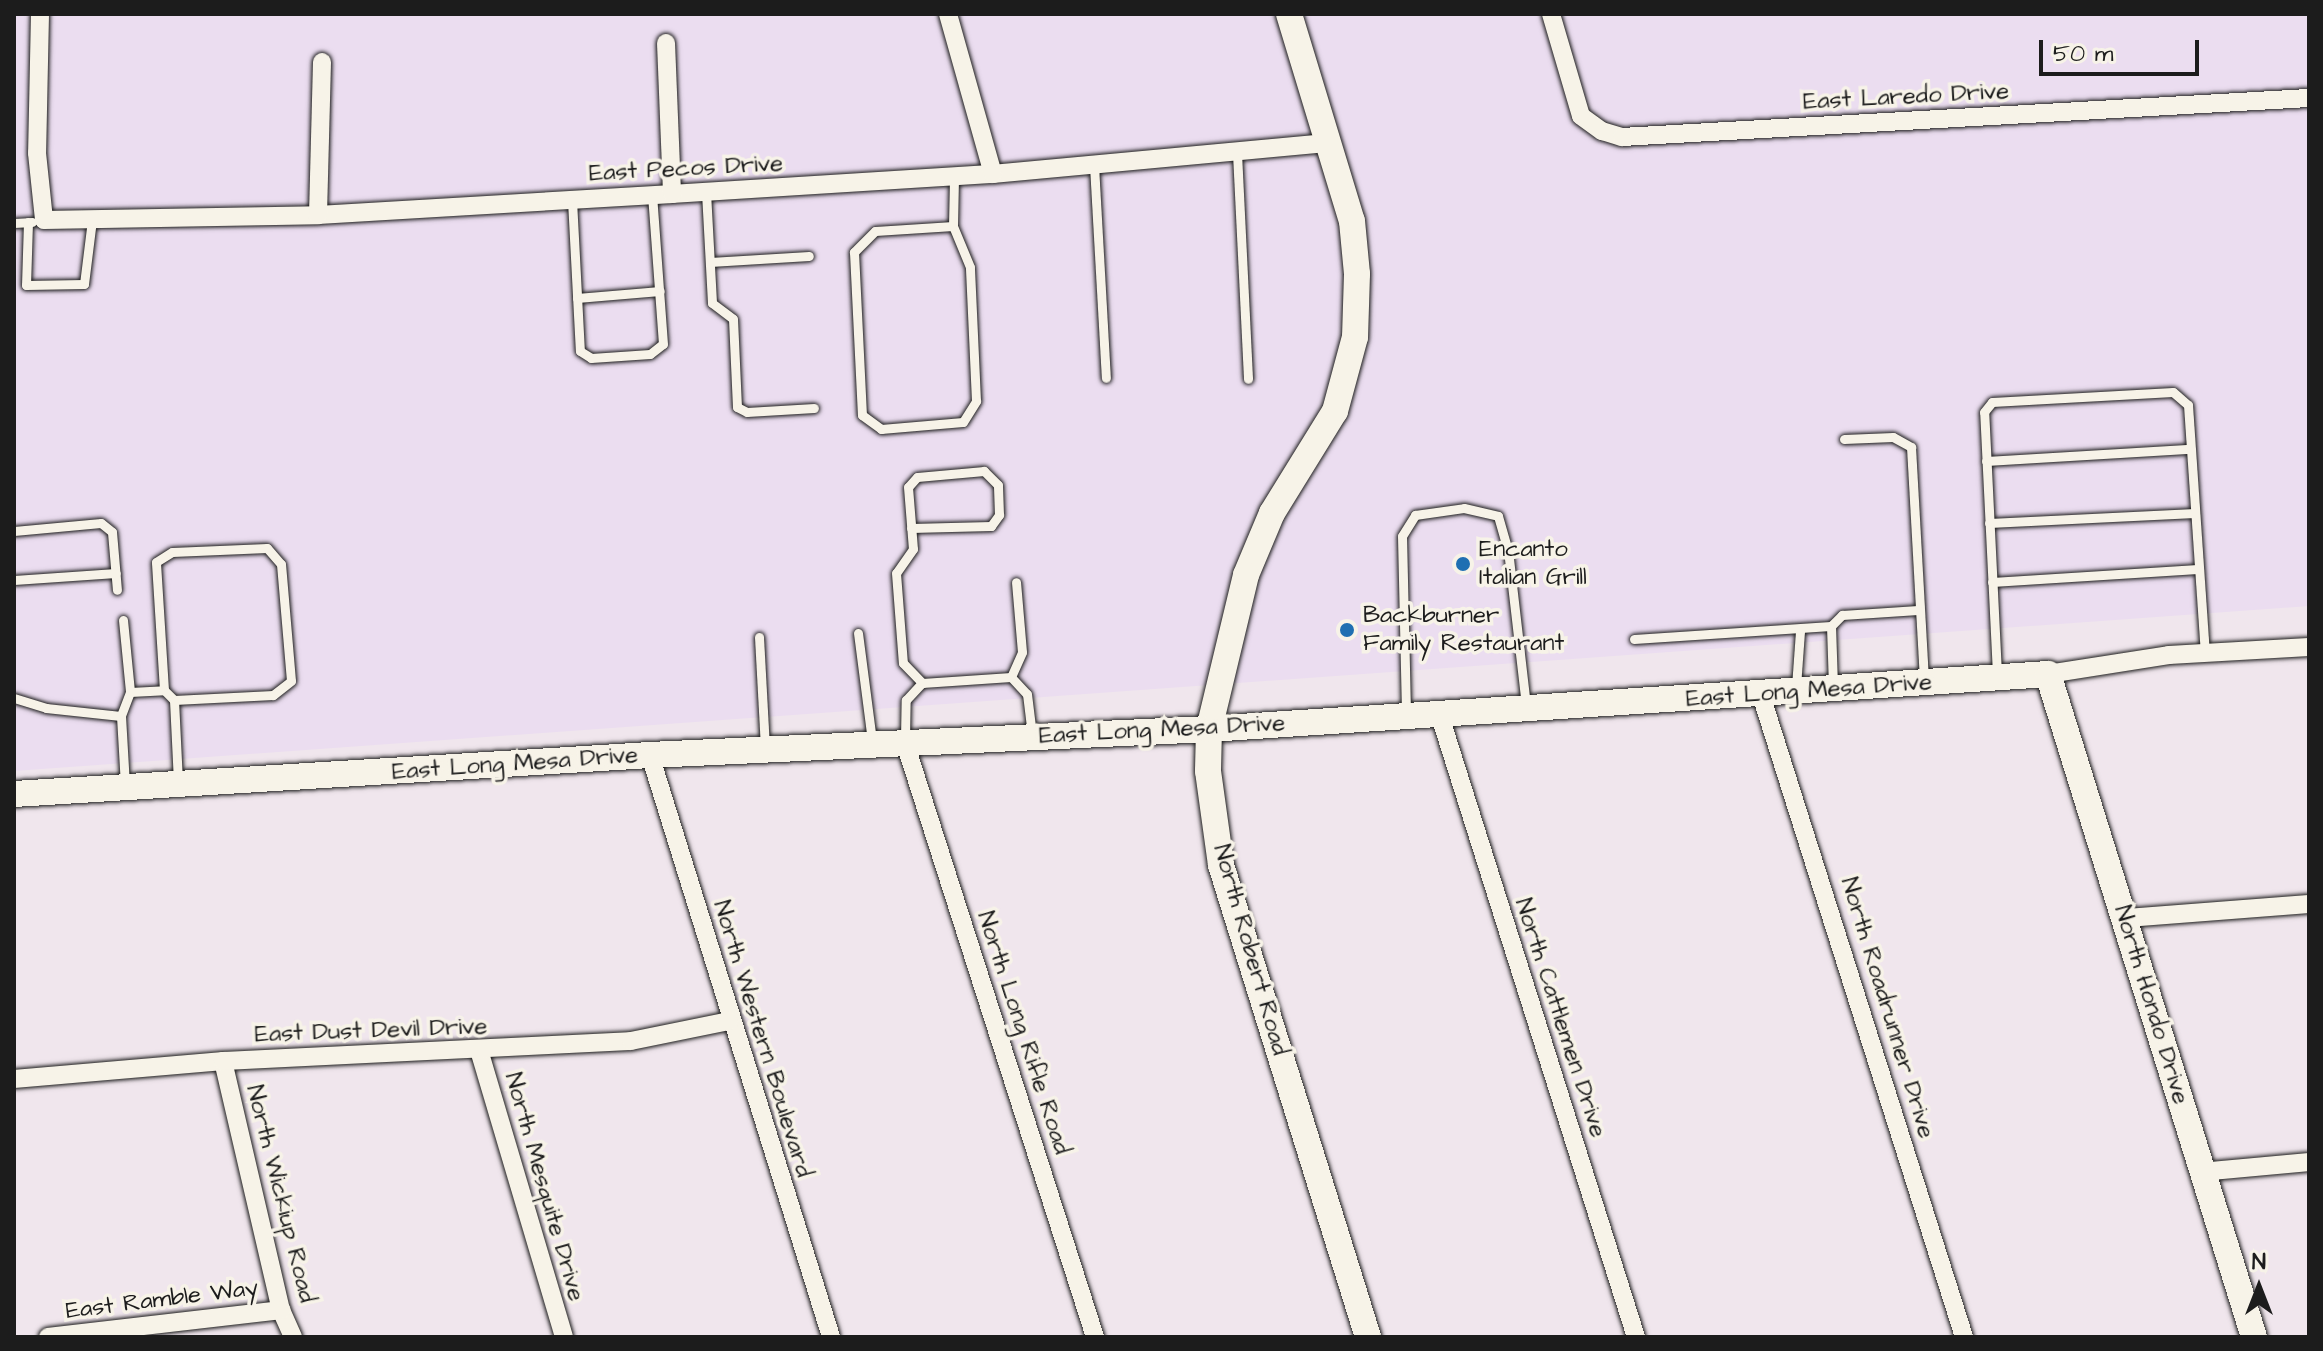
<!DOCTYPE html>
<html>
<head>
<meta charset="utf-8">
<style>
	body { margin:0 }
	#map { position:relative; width:2323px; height:1351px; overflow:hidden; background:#f0e6ed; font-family:"Architects Daughter",sans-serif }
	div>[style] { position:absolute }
	.built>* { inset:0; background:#ebddf0 }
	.roads { filter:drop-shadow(0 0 2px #1c1c1c) drop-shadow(0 0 2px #1c1c1c) }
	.lane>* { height:9px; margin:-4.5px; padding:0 4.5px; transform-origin:4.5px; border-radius:4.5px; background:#f7f3e8 }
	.street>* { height:18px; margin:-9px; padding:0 9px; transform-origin:9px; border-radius:9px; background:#f7f3e8 }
	.secondary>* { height:26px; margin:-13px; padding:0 13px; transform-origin:13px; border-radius:13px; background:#f7f3e8 }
	.dots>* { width:22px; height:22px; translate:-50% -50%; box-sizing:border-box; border:4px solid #f7f3e8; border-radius:50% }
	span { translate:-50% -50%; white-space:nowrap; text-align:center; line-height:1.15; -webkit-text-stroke:7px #f7f3e8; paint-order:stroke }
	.street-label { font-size:24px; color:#1c1c1c }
	.poi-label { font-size:24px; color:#1c1c1c }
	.left { translate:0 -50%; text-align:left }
	.frame { position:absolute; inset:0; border:16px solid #1c1c1c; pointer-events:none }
	.north { position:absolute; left:2219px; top:1247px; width:80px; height:80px; -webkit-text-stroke:6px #f7f3e8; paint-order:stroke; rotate:0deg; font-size:22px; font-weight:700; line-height:32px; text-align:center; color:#1c1c1c }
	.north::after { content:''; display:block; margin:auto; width:28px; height:36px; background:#1c1c1c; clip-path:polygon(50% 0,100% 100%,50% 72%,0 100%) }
	.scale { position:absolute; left:2039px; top:40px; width:160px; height:36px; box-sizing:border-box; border:4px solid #1c1c1c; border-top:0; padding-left:10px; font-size:24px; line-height:28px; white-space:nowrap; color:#1c1c1c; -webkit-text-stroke:6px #f7f3e8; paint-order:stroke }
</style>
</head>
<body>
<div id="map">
	<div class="built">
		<div style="clip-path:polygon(14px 14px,2309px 14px,2309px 606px,14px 771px)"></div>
	</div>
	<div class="roads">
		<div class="lane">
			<div style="left:1237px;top:153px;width:226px;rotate:87.2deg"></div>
			<div style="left:1094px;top:165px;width:213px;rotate:86.8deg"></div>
			<div style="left:706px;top:192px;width:111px;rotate:86.9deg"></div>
			<div style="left:712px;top:303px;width:26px;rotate:37deg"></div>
			<div style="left:733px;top:319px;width:88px;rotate:87.4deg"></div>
			<div style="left:737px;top:407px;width:11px;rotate:27deg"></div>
			<div style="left:747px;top:412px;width:67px;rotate:-3.4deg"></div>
			<div style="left:572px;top:200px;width:151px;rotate:87deg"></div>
			<div style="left:580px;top:351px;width:13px;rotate:32deg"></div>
			<div style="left:591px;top:358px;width:59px;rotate:-3.9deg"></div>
			<div style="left:650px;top:354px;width:16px;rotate:-38deg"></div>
			<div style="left:663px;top:344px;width:149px;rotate:-94.2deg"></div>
			<div style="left:28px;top:222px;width:63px;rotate:91.8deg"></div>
			<div style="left:26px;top:285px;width:58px;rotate:-1deg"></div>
			<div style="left:84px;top:284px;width:64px;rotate:-82.9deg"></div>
			<div style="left:14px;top:223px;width:18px;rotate:-3deg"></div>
			<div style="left:953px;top:226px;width:78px;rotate:176.3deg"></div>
			<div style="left:875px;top:231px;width:30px;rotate:135deg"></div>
			<div style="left:854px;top:252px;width:163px;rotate:87.2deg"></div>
			<div style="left:862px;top:415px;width:24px;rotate:36deg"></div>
			<div style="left:881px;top:429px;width:82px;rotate:-4.9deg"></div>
			<div style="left:963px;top:422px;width:25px;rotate:-58deg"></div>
			<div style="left:976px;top:401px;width:134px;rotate:-92.6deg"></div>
			<div style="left:970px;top:267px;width:44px;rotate:-112.5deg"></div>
			<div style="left:953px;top:226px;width:49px;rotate:-88.8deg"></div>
			<div style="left:710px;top:262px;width:99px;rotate:-3.5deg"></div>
			<div style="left:577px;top:298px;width:83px;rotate:-4.8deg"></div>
			<div style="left:1844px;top:439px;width:49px;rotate:-2.3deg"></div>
			<div style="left:1893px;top:437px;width:21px;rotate:29deg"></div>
			<div style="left:1911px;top:447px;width:233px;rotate:86.8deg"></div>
			<div style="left:1986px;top:461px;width:205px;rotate:-3.4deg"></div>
			<div style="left:1989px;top:523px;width:206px;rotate:-2.8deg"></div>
			<div style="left:911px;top:528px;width:80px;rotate:-1.4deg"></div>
			<div style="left:991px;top:526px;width:14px;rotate:-54deg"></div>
			<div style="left:999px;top:515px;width:30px;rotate:-92deg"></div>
			<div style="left:998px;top:485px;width:20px;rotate:-135deg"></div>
			<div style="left:984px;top:471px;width:67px;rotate:174.9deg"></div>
			<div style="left:917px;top:477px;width:13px;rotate:132deg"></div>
			<div style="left:908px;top:487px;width:62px;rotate:85.4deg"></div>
			<div style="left:913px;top:549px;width:29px;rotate:125deg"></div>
			<div style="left:896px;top:573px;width:90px;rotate:85.6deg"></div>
			<div style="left:903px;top:663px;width:28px;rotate:46deg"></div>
			<div style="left:14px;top:531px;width:87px;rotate:-5.3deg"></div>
			<div style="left:101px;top:523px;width:14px;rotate:39deg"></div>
			<div style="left:112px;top:532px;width:58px;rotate:85.1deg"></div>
			<div style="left:14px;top:580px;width:102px;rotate:-3.9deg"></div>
			<div style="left:1992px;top:582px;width:206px;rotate:-3.6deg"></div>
			<div style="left:123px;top:620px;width:72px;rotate:84.4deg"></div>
			<div style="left:130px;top:692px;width:26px;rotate:111deg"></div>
			<div style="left:121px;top:716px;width:69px;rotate:86.7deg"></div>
			<div style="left:858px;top:633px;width:109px;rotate:82.6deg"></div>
			<div style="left:759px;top:637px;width:112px;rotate:86.9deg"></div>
			<div style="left:1634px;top:639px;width:197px;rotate:-3.8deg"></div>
			<div style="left:1997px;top:674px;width:262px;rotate:-92.8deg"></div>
			<div style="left:1984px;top:412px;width:13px;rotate:-51deg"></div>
			<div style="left:1992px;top:402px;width:181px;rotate:-3.2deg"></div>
			<div style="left:2173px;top:392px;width:20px;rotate:41deg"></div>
			<div style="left:2188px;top:405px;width:248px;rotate:86.1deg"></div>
			<div style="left:1011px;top:677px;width:27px;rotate:-66deg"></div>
			<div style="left:1022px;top:652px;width:70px;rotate:-94.9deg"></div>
			<div style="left:1833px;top:686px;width:60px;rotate:-91.9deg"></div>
			<div style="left:1831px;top:626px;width:16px;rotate:-45deg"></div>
			<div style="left:1842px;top:615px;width:76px;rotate:-3.8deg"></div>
			<div style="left:1796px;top:687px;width:56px;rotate:-85.9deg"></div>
			<div style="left:130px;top:692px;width:34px;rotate:-3deg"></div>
			<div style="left:14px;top:698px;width:34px;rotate:17deg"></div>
			<div style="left:46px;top:708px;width:75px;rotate:6.1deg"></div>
			<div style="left:174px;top:700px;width:14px;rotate:-135deg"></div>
			<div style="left:164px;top:690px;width:128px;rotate:-93.6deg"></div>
			<div style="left:156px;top:562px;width:19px;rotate:-32deg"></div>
			<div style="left:172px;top:552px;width:95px;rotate:-2.4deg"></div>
			<div style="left:267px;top:548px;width:21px;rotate:49deg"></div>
			<div style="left:281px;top:564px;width:117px;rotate:85.1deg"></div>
			<div style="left:291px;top:681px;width:23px;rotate:142deg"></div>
			<div style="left:273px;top:695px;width:99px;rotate:177.1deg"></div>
			<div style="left:174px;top:700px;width:83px;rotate:87.2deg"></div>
			<div style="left:1406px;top:712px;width:176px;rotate:-91.3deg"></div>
			<div style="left:1402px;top:536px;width:25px;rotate:-58deg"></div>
			<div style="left:1415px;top:515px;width:49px;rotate:-8.1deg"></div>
			<div style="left:1464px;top:508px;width:35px;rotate:13deg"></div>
			<div style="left:1498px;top:516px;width:35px;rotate:74deg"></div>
			<div style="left:1508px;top:550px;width:157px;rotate:83.4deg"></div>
			<div style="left:905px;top:739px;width:39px;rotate:-89deg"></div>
			<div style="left:906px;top:700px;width:23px;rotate:-47deg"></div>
			<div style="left:922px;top:683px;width:89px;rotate:-3.9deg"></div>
			<div style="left:1011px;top:677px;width:23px;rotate:47deg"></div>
			<div style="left:1027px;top:694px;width:41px;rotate:83deg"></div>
		</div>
		<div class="street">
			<div style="left:40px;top:14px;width:139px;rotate:91.2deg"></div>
			<div style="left:37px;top:153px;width:67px;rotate:84deg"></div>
			<div style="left:44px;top:220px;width:274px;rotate:-1deg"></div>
			<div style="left:318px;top:215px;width:355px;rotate:-3.4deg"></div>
			<div style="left:672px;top:194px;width:322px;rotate:-3.6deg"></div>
			<div style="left:993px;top:174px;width:337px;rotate:-5.3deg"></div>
			<div style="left:948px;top:14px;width:166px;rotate:74.3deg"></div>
			<div style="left:1551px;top:14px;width:106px;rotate:73.6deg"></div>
			<div style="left:1581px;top:116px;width:26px;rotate:36deg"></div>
			<div style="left:1602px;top:131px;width:21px;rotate:17deg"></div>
			<div style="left:1622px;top:137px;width:688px;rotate:-3.25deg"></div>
			<div style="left:666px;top:43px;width:151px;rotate:87.7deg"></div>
			<div style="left:318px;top:215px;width:153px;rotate:-88.5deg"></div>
			<div style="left:2048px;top:674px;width:122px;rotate:-8.9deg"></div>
			<div style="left:2169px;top:655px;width:140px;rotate:-3.3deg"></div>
			<div style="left:1761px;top:695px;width:673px;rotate:72.45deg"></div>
			<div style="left:1439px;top:713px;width:654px;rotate:72.48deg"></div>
			<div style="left:905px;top:743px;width:624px;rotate:72.26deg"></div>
			<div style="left:650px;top:755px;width:609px;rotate:72.72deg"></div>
			<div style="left:2126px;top:918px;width:184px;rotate:-4.4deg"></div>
			<div style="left:479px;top:1050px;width:299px;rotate:73.5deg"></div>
			<div style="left:223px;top:1061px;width:256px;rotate:76.9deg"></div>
			<div style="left:281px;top:1310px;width:30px;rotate:66deg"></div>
			<div style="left:14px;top:1079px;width:210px;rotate:-4.9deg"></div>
			<div style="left:223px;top:1061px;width:408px;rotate:-2.8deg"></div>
			<div style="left:631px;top:1041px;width:100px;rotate:-11.5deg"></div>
			<div style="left:2201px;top:1172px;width:108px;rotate:-5.3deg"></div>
			<div style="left:48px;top:1337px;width:235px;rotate:-6.6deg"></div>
		</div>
		<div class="secondary">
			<div style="left:1289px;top:14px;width:216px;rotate:73.1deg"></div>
			<div style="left:1352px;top:221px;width:53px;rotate:84.6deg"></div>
			<div style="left:1357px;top:274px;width:63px;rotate:91.8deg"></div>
			<div style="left:1355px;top:337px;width:77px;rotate:105.1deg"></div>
			<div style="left:1335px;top:411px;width:120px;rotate:121.7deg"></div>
			<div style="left:1272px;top:513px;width:67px;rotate:112.8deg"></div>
			<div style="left:1246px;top:575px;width:158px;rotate:103.5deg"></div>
			<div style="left:1209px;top:729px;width:42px;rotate:91.4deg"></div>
			<div style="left:1208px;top:771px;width:95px;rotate:82.1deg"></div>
			<div style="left:1221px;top:865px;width:494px;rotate:72.7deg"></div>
			<div style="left:14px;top:794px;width:637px;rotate:-3.51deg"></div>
			<div style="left:650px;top:755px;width:560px;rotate:-2.66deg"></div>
			<div style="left:1209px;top:729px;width:841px;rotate:-3.75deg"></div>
			<div style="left:2048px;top:674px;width:694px;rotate:72.74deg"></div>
		</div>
	</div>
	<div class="dots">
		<div style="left:1463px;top:564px;background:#1f6fb2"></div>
		<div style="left:1347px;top:630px;background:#1f6fb2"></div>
	</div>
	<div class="street-label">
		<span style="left:1906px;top:97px;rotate:-3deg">East Laredo Drive</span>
		<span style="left:686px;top:169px;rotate:-3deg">East Pecos Drive</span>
		<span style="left:1809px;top:691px;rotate:-4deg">East Long Mesa Drive</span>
		<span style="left:1162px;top:730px;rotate:-3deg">East Long Mesa Drive</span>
		<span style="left:515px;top:764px;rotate:-4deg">East Long Mesa Drive</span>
		<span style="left:1250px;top:950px;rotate:74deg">North Robert Road</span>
		<span style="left:2151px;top:1005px;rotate:73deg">North Hondo Drive</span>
		<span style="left:1887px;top:1008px;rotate:73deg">North Roadrunner Drive</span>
		<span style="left:1560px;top:1018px;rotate:72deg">North Cattlemen Drive</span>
		<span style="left:371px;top:1031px;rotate:-2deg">East Dust Devil Drive</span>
		<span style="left:1023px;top:1033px;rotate:72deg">North Long Rifle Road</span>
		<span style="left:762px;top:1039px;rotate:73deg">North Western Boulevard</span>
		<span style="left:544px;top:1187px;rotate:74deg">North Mesquite Drive</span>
		<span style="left:280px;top:1194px;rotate:76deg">North Wickiup Road</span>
		<span style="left:162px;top:1300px;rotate:-7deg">East Ramble Way</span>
	</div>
	<div class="poi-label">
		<span class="left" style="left:1479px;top:564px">Encanto<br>Italian Grill</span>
		<span class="left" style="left:1363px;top:630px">Backburner<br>Family Restaurant</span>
	</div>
	<div class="frame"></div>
	<div class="north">N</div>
	<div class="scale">50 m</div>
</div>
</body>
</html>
